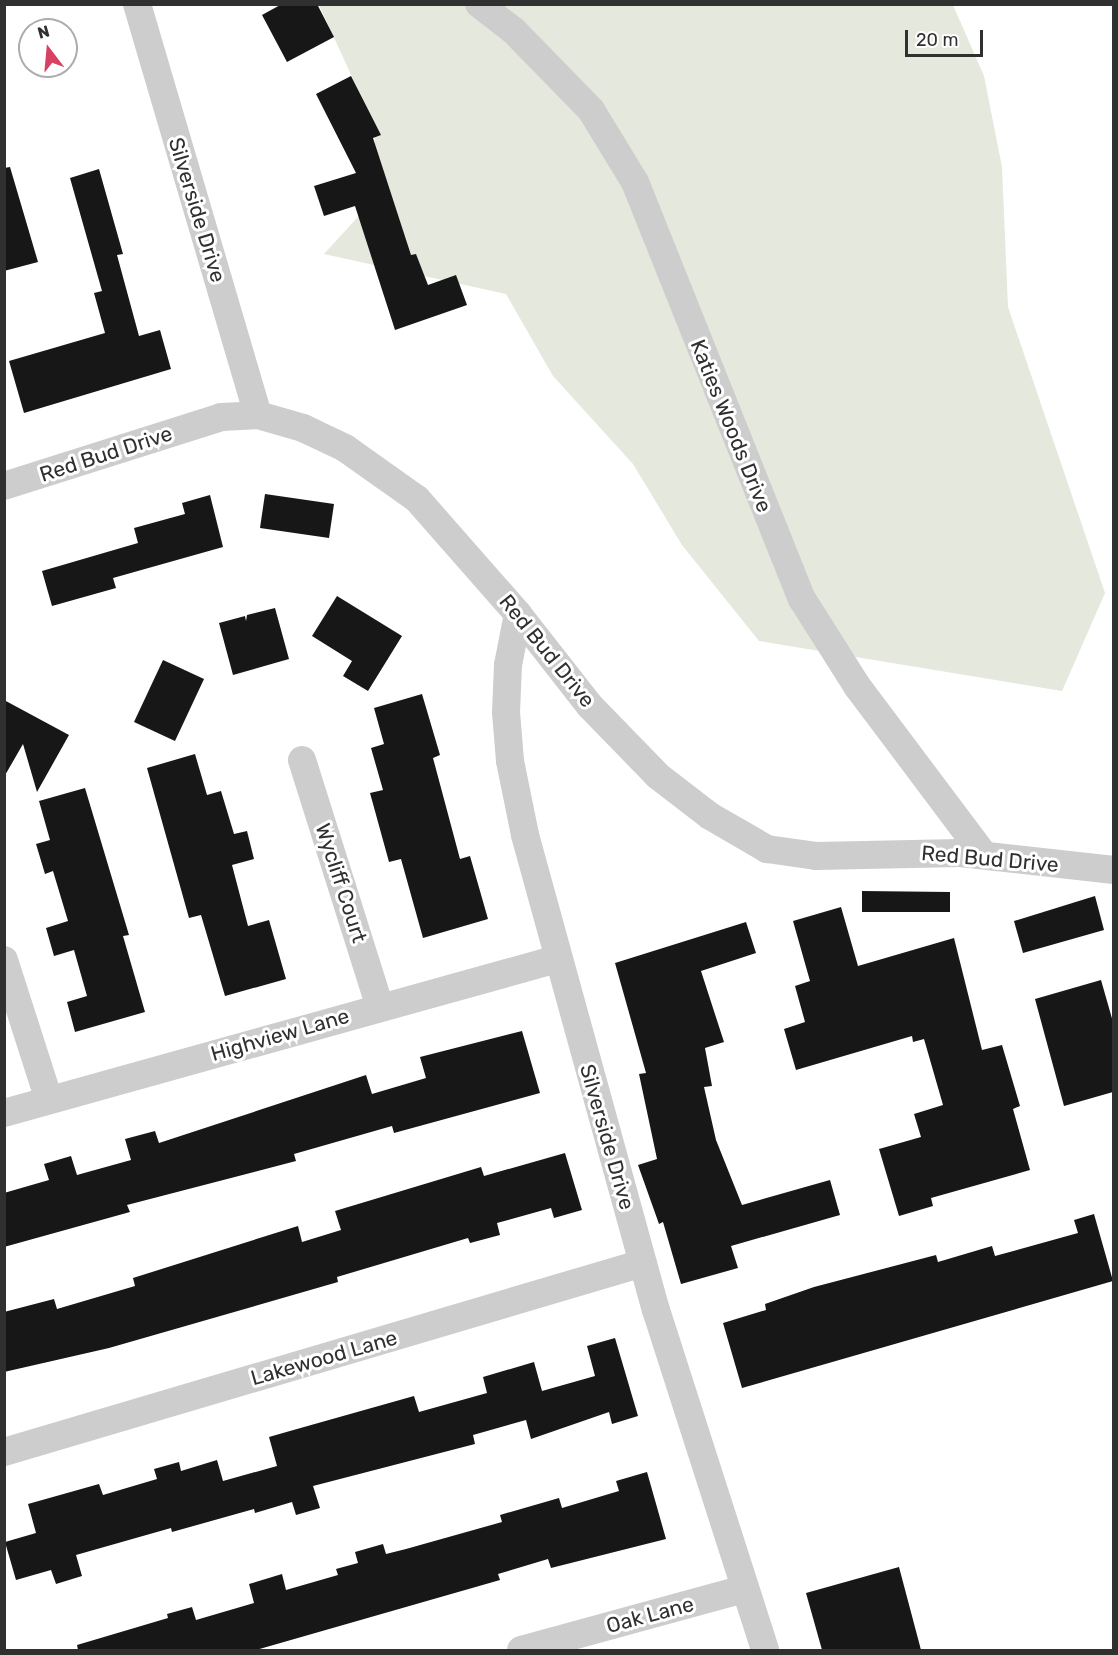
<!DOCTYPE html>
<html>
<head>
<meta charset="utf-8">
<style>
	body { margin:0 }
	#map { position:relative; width:1118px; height:1655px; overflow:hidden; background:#fff; font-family:Rubik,sans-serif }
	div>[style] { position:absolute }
	.green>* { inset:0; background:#e5e8dc }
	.building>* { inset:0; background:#171717 }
	.street>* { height:28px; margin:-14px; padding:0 14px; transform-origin:14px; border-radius:14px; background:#cdcdcd }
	span { translate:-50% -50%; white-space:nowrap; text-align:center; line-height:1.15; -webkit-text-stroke:6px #fff; paint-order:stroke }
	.street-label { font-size:21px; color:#303030 }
	.frame { position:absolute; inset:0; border:6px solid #303030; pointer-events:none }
	.north { position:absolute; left:18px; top:18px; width:60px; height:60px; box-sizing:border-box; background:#fff; border:2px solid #acacac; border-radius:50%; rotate:344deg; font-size:16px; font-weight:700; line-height:24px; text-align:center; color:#303030 }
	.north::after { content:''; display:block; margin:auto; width:21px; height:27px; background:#d74163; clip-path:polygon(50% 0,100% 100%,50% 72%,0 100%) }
	.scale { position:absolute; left:905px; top:30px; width:78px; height:27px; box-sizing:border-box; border:3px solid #303030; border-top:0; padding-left:8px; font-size:18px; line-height:21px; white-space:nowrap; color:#303030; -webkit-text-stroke:4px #fff; paint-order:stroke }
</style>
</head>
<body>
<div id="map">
	<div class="green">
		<div style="clip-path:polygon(319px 5px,953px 5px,984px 76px,1002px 167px,1008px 307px,1105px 593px,1062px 691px,759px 641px,682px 545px,633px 464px,553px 376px,506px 294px,324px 254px,367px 207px,376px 129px)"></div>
	</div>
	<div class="building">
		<div style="clip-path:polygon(282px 4px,317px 4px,334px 37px,287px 62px,262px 15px)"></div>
		<div style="clip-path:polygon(351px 76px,381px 135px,373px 138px,411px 255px,416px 254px,428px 285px,456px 275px,467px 305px,395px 330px,355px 206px,324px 216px,314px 186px,356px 173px,316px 94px)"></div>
		<div style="clip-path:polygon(10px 167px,38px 262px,4px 271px,4px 168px)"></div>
		<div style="clip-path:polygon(99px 169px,123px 254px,117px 255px,139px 336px,160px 330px,171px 369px,24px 413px,9px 361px,105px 333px,94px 293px,102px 291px,70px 178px)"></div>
		<div style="clip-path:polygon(265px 494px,334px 504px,329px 538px,260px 528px)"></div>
		<div style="clip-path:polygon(210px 495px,223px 547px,113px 578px,116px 588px,52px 606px,42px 571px,138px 543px,134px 528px,185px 514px,182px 503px)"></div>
		<div style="clip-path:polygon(337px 596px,402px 636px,368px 691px,343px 676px,352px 661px,312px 636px)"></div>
		<div style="clip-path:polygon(275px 608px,289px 659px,233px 675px,219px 623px,245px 616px,246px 621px,247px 615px)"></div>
		<div style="clip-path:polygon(163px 660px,204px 679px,175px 741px,134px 722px)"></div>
		<div style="clip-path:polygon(422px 694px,440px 755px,433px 758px,460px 859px,470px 856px,488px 919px,423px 938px,401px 859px,389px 862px,370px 793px,383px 790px,371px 748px,384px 744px,374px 708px)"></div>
		<div style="clip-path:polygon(4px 700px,69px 735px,37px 792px,23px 744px,4px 777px)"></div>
		<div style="clip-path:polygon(195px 754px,207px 795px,221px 791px,234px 834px,247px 831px,254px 859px,232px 865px,248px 926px,269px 920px,286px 979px,225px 996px,201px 915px,189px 918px,147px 768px)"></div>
		<div style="clip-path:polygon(85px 788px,129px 935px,123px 936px,145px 1012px,75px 1032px,67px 1002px,87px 996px,74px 950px,54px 956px,46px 928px,68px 921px,53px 871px,45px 874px,36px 844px,50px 840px,39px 801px)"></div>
		<div style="clip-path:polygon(862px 891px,950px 892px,950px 912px,862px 912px)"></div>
		<div style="clip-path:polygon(1095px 896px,1104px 930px,1023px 953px,1014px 921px)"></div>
		<div style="clip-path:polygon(841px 907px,858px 966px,954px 938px,982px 1050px,1002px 1045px,1020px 1106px,1013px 1109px,1030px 1170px,931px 1198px,933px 1206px,899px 1216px,879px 1149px,921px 1137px,914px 1114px,943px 1105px,924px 1039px,913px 1042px,912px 1036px,796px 1070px,784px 1029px,805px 1022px,795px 986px,810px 981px,793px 921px)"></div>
		<div style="clip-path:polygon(746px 922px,756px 953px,701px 971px,724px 1042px,705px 1048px,712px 1086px,704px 1087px,716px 1140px,742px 1205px,830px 1180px,840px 1215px,731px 1246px,738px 1268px,681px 1284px,663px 1222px,659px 1224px,638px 1165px,657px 1159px,639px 1074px,646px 1073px,615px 963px)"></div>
		<div style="clip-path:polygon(1101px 980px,1113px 1022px,1113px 1092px,1064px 1106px,1035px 999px)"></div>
		<div style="clip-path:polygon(522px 1031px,540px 1093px,394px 1133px,392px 1126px,294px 1154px,296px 1161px,127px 1205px,130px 1212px,4px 1247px,4px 1193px,49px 1180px,44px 1164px,71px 1156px,77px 1175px,131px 1160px,125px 1139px,155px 1131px,159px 1143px,366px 1075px,372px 1094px,426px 1078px,420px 1057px)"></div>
		<div style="clip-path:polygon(565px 1153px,582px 1210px,554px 1218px,551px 1208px,497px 1223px,500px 1235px,470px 1243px,468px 1238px,337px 1277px,338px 1282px,109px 1348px,4px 1372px,4px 1312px,54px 1299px,57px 1309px,135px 1286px,133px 1278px,298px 1226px,302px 1242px,341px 1230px,335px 1211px,481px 1167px,484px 1176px)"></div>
		<div style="clip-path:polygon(1094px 1214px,1113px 1281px,742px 1388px,723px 1323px,766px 1310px,765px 1304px,814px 1287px,936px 1255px,938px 1262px,992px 1246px,995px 1256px,1078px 1233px,1074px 1220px)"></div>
		<div style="clip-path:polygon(615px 1338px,638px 1416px,612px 1424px,609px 1412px,531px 1439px,526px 1420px,473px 1435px,475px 1444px,313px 1486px,320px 1508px,296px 1515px,292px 1502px,255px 1513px,254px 1509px,172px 1532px,171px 1528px,76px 1555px,82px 1576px,56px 1584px,51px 1570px,16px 1580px,5px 1542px,36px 1533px,28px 1504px,99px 1484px,103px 1495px,157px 1479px,154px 1469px,179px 1462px,181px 1471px,217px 1460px,223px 1481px,277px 1466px,269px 1437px,297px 1429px,414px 1396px,419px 1412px,487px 1393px,483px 1377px,534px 1362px,542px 1391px,595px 1376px,587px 1346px)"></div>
		<div style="clip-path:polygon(647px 1472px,666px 1539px,551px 1568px,548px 1559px,498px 1574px,500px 1580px,256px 1650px,78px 1650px,77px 1645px,168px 1618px,167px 1614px,192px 1607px,196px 1620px,254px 1603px,249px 1584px,282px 1574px,286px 1590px,338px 1575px,336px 1569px,358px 1563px,355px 1552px,383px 1544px,386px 1554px,406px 1549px,502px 1522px,500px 1515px,559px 1498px,562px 1508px,619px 1491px,616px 1481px)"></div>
		<div style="clip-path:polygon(899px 1567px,921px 1650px,822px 1650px,806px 1593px)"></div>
	</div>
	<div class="street">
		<div style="left:137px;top:4px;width:428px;rotate:73.6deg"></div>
		<div style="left:479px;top:4px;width:44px;rotate:37.6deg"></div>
		<div style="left:514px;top:31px;width:110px;rotate:45.7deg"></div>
		<div style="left:591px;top:110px;width:84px;rotate:58.6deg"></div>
		<div style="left:635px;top:182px;width:449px;rotate:68.2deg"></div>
		<div style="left:802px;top:599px;width:103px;rotate:57.7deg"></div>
		<div style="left:857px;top:686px;width:211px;rotate:53.1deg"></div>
		<div style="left:4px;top:486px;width:228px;rotate:-17.6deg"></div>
		<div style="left:221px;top:417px;width:37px;rotate:-3deg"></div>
		<div style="left:258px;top:415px;width:47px;rotate:16.1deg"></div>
		<div style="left:303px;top:428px;width:47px;rotate:25.5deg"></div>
		<div style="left:345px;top:448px;width:88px;rotate:35.3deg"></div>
		<div style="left:417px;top:499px;width:153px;rotate:48.7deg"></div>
		<div style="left:518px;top:614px;width:117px;rotate:52deg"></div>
		<div style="left:590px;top:706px;width:98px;rotate:45.8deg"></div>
		<div style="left:658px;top:776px;width:66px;rotate:37.6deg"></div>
		<div style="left:710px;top:816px;width:66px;rotate:30.1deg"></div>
		<div style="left:767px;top:849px;width:49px;rotate:8.1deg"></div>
		<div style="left:816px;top:856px;width:144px;rotate:-1.2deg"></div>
		<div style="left:960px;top:853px;width:155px;rotate:6.3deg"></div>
		<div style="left:518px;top:614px;width:52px;rotate:101.1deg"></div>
		<div style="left:508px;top:665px;width:47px;rotate:92.4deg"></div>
		<div style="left:506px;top:712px;width:49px;rotate:85.3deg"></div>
		<div style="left:510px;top:761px;width:76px;rotate:78.5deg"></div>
		<div style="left:525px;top:835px;width:493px;rotate:74.6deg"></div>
		<div style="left:656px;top:1310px;width:357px;rotate:72.2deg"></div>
		<div style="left:302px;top:760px;width:259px;rotate:72.5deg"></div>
		<div style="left:4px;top:960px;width:147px;rotate:72.2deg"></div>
		<div style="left:4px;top:1113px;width:574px;rotate:-15.56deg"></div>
		<div style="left:4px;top:1452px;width:666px;rotate:-16.48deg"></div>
		<div style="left:521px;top:1650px;width:231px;rotate:-15.3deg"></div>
	</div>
	<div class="street-label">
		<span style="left:197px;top:210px;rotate:73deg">Silverside Drive</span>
		<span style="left:731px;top:426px;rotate:68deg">Katies Woods Drive</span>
		<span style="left:106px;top:454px;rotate:-18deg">Red Bud Drive</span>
		<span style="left:547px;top:651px;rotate:51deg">Red Bud Drive</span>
		<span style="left:990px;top:859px;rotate:5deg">Red Bud Drive</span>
		<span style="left:341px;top:883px;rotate:72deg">Wycliff Court</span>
		<span style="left:280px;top:1035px;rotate:-16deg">Highview Lane</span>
		<span style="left:607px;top:1137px;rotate:74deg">Silverside Drive</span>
		<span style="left:324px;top:1358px;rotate:-16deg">Lakewood Lane</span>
		<span style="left:650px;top:1615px;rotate:-15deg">Oak Lane</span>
	</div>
	<div class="frame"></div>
	<div class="north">N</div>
	<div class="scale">20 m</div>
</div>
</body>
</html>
